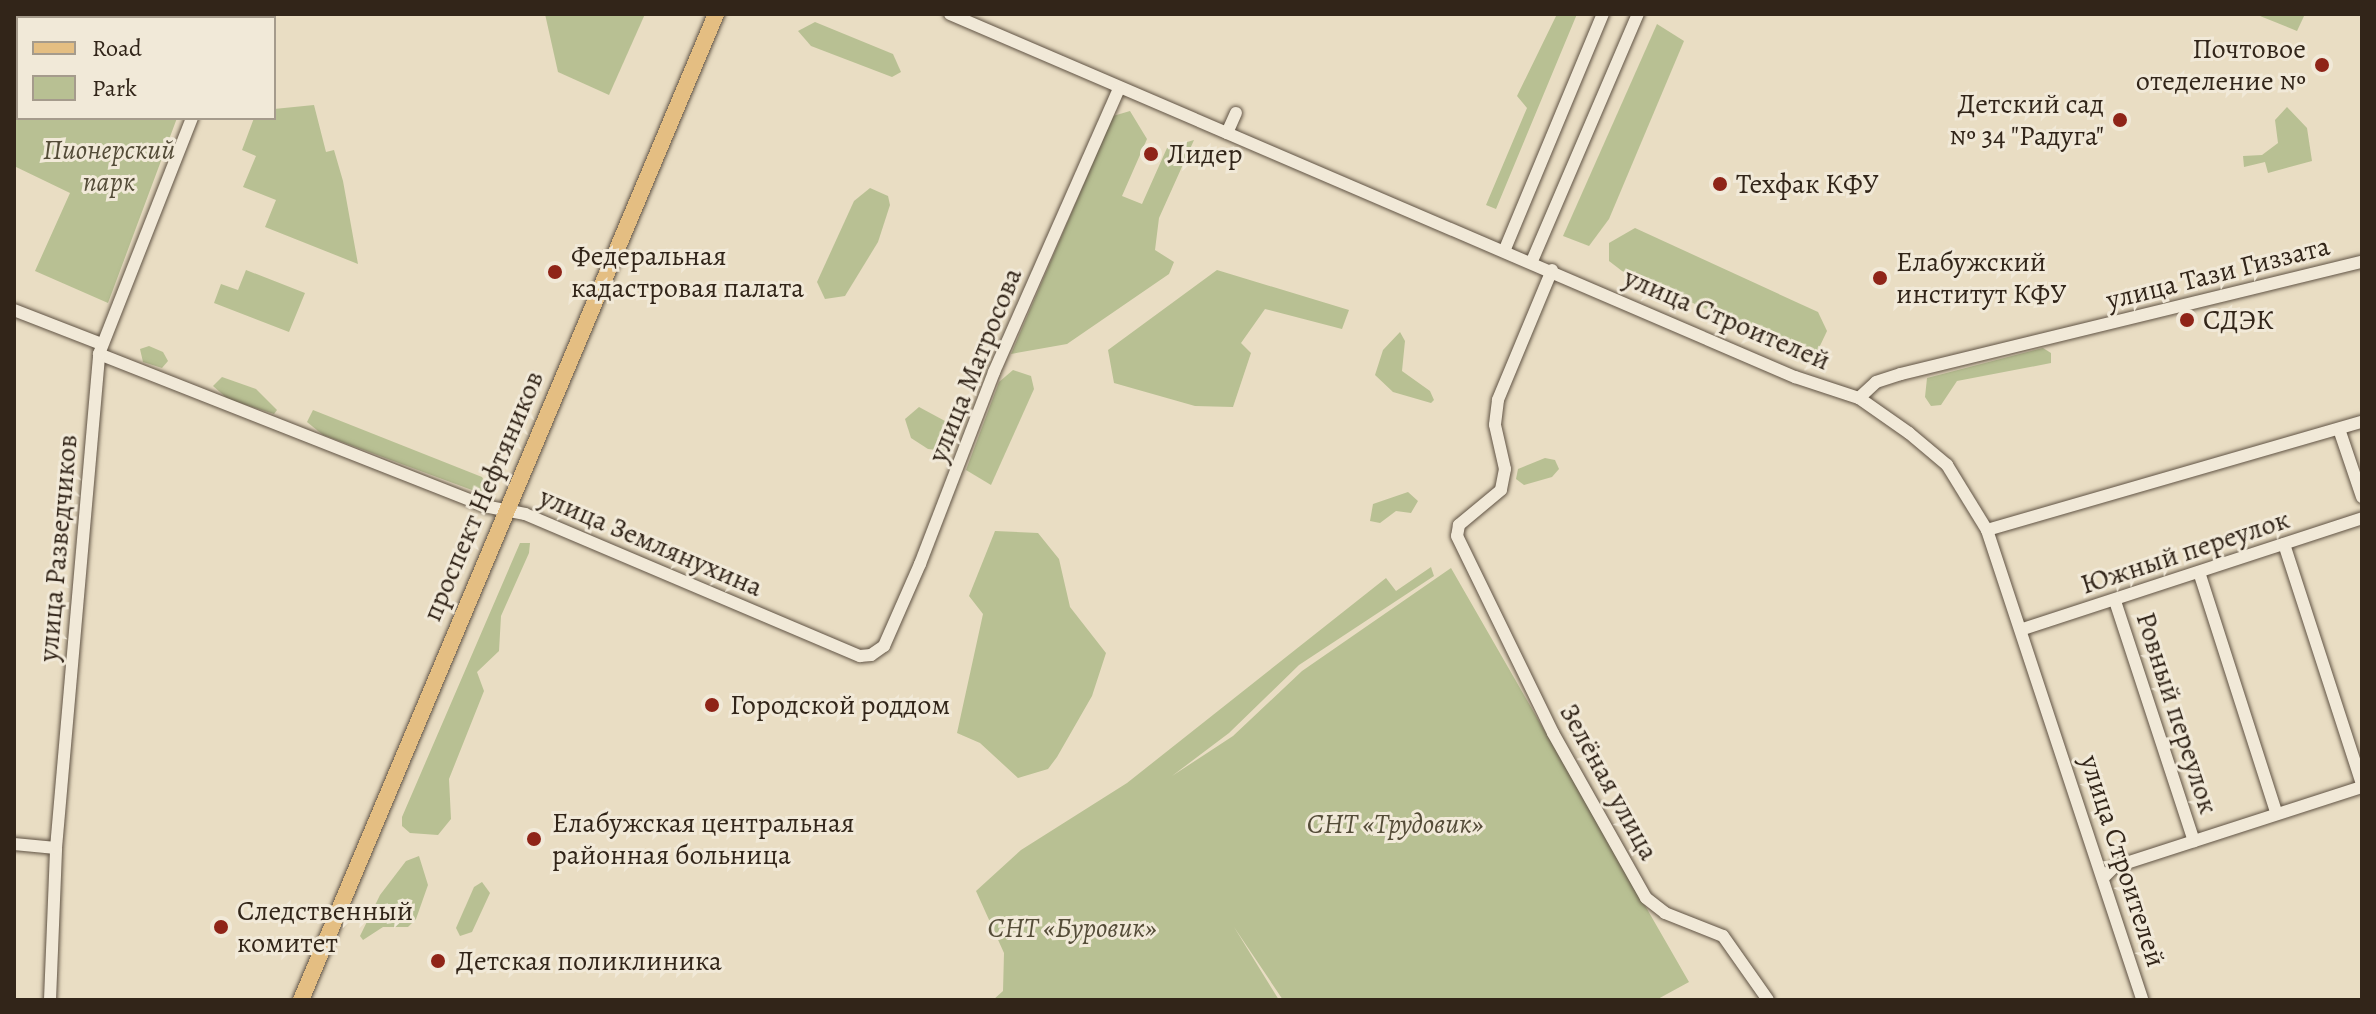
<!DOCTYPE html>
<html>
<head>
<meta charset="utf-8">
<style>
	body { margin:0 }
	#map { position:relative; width:2376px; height:1014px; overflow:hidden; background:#e9ddc3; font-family:Alegreya,serif }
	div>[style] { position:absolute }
	.green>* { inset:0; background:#b8c093 }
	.roads { filter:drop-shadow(0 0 2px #605344) drop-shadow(0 0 2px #605344) }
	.minor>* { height:12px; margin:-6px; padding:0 6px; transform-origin:6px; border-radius:6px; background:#f1e9d8 }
	.major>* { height:16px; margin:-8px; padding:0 8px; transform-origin:8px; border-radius:8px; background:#e4be82 }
	.dots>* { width:22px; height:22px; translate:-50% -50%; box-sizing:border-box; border:4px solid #f1e9d8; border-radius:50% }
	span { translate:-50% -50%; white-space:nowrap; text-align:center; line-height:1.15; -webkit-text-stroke:6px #f1e9d8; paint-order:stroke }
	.poi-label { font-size:28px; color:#322519 }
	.right { translate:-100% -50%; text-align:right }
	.left { translate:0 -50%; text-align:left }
	.park-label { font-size:28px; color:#544c38; font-style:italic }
	.street-label { font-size:28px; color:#322519 }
	.frame { position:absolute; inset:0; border:16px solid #322519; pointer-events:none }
	.legend { position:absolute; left:16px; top:16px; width:260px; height:104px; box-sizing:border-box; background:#f1e9d8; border:2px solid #a59b8c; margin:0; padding:10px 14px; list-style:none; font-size:24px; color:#322519 }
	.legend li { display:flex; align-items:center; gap:16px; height:40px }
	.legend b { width:40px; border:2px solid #a59b8c }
</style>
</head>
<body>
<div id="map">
	<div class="green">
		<div style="clip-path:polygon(79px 14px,224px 14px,71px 18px)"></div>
		<div style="clip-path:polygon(545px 14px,645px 14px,609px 95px,558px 72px)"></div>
		<div style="clip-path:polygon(1557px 14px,1577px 14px,1496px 209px,1486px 205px,1527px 108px,1517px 96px)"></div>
		<div style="clip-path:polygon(2255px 14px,2305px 14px,2297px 31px)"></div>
		<div style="clip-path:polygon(815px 22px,893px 54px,901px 72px,892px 77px,811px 46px,798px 31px)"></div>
		<div style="clip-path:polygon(1657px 24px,1684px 41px,1609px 219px,1589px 246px,1563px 236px)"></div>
		<div style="clip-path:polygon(18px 70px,18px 118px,177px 118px,108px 303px,35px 271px,70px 193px,14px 166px)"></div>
		<div style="clip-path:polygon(314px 105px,326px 152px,334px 150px,343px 181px,358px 264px,265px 227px,276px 200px,243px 187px,256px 156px,242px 150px,254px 118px,274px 118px,274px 109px)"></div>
		<div style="clip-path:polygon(2287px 107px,2307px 128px,2312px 161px,2268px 173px,2265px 162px,2244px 167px,2243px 156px,2262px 155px,2278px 143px,2275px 120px)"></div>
		<div style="clip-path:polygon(1130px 111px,1147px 139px,1122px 196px,1142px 204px,1167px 148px,1194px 140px,1159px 218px,1155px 250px,1174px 262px,1169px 274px,1067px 344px,1011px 354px,1113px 116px)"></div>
		<div style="clip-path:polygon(870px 188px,888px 196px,890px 205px,878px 242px,845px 296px,825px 299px,817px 282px,854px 201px)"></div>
		<div style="clip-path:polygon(1635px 228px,1818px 312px,1827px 331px,1818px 350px,1808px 355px,1622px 271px,1609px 261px,1609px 243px)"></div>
		<div style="clip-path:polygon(246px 270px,305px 293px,289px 332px,214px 303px,221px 284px,238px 290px)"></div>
		<div style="clip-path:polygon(1217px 270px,1349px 310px,1342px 329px,1265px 309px,1241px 343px,1251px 353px,1233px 407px,1195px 406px,1114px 383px,1108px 350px)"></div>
		<div style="clip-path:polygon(1400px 332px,1405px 341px,1402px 371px,1430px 391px,1434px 400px,1431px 403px,1393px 392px,1375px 375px,1383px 350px)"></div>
		<div style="clip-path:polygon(149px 346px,163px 352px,168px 361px,162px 368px,143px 362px,140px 349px)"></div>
		<div style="clip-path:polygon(2043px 348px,2051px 353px,2051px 363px,1957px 381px,1941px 405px,1931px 406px,1925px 397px,1927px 378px)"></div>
		<div style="clip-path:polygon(1013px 370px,1031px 376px,1034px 389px,991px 485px,966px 470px,999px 382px)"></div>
		<div style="clip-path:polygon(222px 377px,256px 389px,277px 410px,274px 414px,228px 399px,213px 386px)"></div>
		<div style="clip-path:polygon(919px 407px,945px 421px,950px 442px,945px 451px,928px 449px,911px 438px,905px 419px)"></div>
		<div style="clip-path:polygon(313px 410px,482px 477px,489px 489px,480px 493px,323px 435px,307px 422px)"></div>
		<div style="clip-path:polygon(1545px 458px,1555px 460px,1559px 469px,1552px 477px,1524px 485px,1516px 479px,1518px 469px)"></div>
		<div style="clip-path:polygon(1408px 492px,1418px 501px,1411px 513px,1396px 511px,1380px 523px,1370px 521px,1373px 504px)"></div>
		<div style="clip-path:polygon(995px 531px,1038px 533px,1059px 559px,1070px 607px,1106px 653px,1092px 696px,1057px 757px,1048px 769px,1018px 778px,980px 743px,957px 733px,983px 614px,969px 596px)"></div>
		<div style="clip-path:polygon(520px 543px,530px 543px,529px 553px,501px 616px,499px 651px,477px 672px,484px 691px,449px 779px,451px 819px,438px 835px,410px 833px,402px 826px,402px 817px)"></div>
		<div style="clip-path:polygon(1431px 567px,1434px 576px,1299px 665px,1229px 733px,1172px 776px,1233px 736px,1302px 671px,1451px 568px,1689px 982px,1656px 1000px,1283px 1000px,1234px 927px,1279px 1000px,993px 1000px,1003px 991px,1004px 953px,976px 891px,1021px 850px,1127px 783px,1386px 578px,1396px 591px)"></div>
		<div style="clip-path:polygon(419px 856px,428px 885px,416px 919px,408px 927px,383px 927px,363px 940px,360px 936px,380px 895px,406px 861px)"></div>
		<div style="clip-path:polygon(482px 882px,490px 893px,472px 932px,460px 936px,456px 928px,474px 887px)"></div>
	</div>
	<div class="roads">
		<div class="minor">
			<div style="left:950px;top:14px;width:920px;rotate:23.25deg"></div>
			<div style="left:1795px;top:377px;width:67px;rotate:18.2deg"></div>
			<div style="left:1859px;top:398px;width:61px;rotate:35deg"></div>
			<div style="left:1909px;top:433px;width:50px;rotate:40.1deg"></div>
			<div style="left:1947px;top:465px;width:76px;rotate:58.4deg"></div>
			<div style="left:1987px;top:530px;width:495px;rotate:71.7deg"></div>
			<div style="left:241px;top:18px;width:6px;rotate:-39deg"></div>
			<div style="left:1227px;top:133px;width:22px;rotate:-66deg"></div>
			<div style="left:1505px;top:249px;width:255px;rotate:-67.4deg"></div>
			<div style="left:1532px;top:261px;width:269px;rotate:-66.8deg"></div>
			<div style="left:1552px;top:270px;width:141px;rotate:112.6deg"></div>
			<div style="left:1498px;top:400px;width:25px;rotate:97deg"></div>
			<div style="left:1495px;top:425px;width:45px;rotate:77.2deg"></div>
			<div style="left:1505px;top:469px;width:21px;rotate:101deg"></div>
			<div style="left:1501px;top:490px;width:55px;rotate:140.2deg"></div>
			<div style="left:1459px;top:525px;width:11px;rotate:100deg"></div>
			<div style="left:1457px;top:536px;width:219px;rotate:64deg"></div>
			<div style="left:1553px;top:733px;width:189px;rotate:60.6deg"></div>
			<div style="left:1646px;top:898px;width:24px;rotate:38deg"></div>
			<div style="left:1665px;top:913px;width:62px;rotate:21.6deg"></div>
			<div style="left:1723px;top:936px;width:78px;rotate:54.9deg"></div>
			<div style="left:14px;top:310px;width:93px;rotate:21.3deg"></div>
			<div style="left:99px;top:354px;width:414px;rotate:21.5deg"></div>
			<div style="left:484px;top:506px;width:42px;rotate:11deg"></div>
			<div style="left:525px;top:514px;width:364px;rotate:23deg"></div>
			<div style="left:860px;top:656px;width:11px;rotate:-5deg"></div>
			<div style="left:871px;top:655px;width:16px;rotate:-35deg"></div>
			<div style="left:884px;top:646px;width:90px;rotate:-66.3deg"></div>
			<div style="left:920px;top:564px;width:206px;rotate:-68.9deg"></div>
			<div style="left:994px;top:372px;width:310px;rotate:-66.2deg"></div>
			<div style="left:1859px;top:398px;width:23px;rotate:-43deg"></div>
			<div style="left:1876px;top:382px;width:26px;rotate:-18deg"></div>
			<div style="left:1901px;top:374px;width:474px;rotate:-13.7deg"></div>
			<div style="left:2339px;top:429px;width:72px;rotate:71.3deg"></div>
			<div style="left:1987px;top:530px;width:390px;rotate:-16.1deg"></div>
			<div style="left:2284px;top:544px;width:252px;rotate:72deg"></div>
			<div style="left:2199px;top:572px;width:252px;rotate:72.2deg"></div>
			<div style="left:2115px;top:601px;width:253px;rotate:71.8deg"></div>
			<div style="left:2023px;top:629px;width:357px;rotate:-18.1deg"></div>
			<div style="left:14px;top:844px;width:42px;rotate:5.4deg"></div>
			<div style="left:2103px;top:878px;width:16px;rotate:-45deg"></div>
			<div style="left:2114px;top:867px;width:261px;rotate:-17.9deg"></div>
			<div style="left:50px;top:1000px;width:152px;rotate:-87.7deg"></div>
			<div style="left:56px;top:848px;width:496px;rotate:-85deg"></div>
			<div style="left:99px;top:354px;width:254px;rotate:-68.5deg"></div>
		</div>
		<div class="major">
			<div style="left:301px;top:1000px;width:1070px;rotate:-67.17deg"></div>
		</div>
	</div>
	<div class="dots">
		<div style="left:2322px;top:65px;background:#8f2418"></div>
		<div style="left:2120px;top:120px;background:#8f2418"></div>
		<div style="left:1151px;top:154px;background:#8f2418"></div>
		<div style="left:1720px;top:184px;background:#8f2418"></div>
		<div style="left:555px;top:272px;background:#8f2418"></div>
		<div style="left:1880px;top:278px;background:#8f2418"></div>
		<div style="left:2187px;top:320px;background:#8f2418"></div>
		<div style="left:712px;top:705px;background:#8f2418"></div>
		<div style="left:534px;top:839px;background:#8f2418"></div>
		<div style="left:221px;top:927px;background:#8f2418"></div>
		<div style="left:438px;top:961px;background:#8f2418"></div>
	</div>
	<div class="poi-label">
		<span class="right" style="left:2306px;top:65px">Почтовое<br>отеделение №</span>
		<span class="right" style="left:2104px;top:120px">Детский сад<br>№ 34 "Радуга"</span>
		<span class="left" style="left:1167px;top:154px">Лидер</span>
		<span class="left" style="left:1736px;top:184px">Техфак КФУ</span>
		<span class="left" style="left:571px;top:272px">Федеральная<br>кадастровая палата</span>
		<span class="left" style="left:1896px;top:278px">Елабужский<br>институт КФУ</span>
		<span class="left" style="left:2203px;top:320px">СДЭК</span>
		<span class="left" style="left:730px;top:705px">Городской роддом</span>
		<span class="left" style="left:552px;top:839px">Елабужская центральная<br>районная больница</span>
		<span class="left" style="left:237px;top:927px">Следственный<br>комитет</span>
		<span class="left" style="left:456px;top:961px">Детская поликлиника</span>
	</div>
	<div class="park-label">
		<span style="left:109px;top:166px">Пионерский<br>парк</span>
		<span style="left:1395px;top:824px">СНТ «Трудовик»</span>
		<span style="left:1072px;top:928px">СНТ «Буровик»</span>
	</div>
	<div class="street-label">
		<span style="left:2218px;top:273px;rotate:-14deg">улица Тази Гиззата</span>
		<span style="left:1727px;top:319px;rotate:23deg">улица Строителей</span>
		<span style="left:975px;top:365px;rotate:-68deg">улица Матросова</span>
		<span style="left:483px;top:496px;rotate:-67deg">проспект Нефтяников</span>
		<span style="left:651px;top:542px;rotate:23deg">улица Землянухина</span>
		<span style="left:58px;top:548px;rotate:-85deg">улица Разведчиков</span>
		<span style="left:2185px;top:552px;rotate:-18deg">Южный переулок</span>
		<span style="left:2177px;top:713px;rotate:72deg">Ровный переулок</span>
		<span style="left:1609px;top:782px;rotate:61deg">Зелёная улица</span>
		<span style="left:2123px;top:861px;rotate:72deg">улица Строителей</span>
	</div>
	<div class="frame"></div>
	<ul class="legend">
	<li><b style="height:10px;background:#e4be82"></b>Road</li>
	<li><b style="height:22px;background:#b8c093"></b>Park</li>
	</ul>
</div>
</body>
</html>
